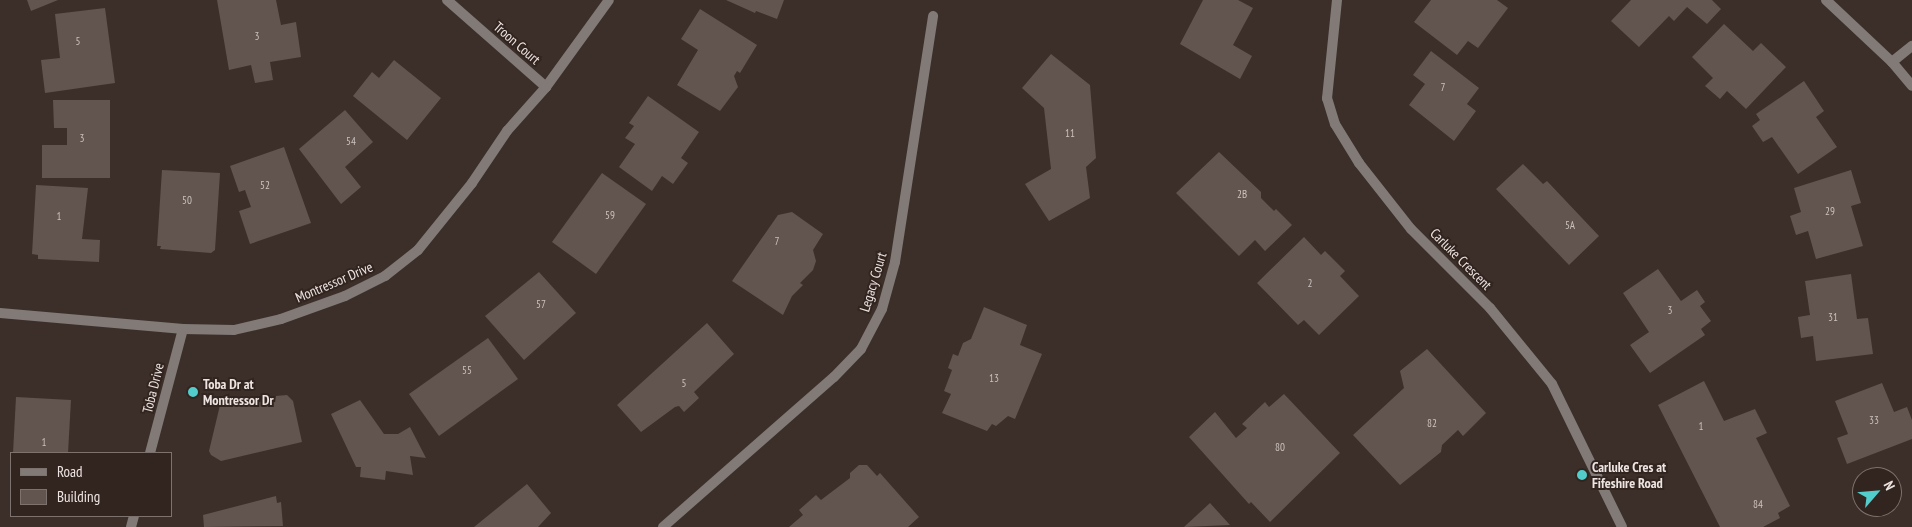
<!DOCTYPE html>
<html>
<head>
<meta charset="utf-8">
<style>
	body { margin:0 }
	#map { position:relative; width:1912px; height:527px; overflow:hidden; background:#3c2f2a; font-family:"PT Sans Narrow",sans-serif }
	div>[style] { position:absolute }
	.building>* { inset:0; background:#62544e }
	.lane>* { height:10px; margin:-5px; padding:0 5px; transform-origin:5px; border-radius:5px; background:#817a77 }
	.street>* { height:10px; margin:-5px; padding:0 5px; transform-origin:5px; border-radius:5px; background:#817a77 }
	.dots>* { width:14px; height:14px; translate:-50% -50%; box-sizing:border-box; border:2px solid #322520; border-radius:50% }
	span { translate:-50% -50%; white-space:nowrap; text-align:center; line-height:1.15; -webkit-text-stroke:4px #322520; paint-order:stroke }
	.number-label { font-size:11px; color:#cbc1bd }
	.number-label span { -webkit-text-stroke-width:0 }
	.street-label { font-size:14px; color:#eee5e2 }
	.poi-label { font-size:14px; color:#eee5e2; font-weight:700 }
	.left { translate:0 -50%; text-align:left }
	.legend { position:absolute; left:10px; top:452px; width:162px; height:65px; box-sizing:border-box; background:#322520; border:1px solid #7d726e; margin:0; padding:6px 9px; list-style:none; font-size:15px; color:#eee5e2 }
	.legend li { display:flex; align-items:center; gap:10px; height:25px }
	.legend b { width:25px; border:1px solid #7d726e }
	.north { position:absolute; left:1852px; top:467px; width:50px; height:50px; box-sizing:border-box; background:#322520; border:1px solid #7d726e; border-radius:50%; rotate:63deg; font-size:14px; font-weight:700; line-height:20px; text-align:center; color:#eee5e2 }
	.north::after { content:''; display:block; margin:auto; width:18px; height:22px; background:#53cdcb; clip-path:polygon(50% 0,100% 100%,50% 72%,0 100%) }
</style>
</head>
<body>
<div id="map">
	<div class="building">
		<div style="clip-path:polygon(27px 0,58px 0,31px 11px)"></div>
		<div style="clip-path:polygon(217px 0,276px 0,281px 25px,296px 22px,301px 57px,270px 62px,273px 80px,255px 83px,251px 65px,229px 70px)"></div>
		<div style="clip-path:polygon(726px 0,784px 0,777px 19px,756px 11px,755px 13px)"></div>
		<div style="clip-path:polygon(1203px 0,1238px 0,1253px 8px,1233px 45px,1252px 56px,1240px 79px,1180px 44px)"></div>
		<div style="clip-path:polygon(1431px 0,1497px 0,1508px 8px,1478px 48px,1468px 41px,1457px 55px,1414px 22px)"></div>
		<div style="clip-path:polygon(1631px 0,1712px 0,1721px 9px,1707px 24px,1687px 7px,1674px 21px,1669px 16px,1639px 47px,1611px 21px)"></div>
		<div style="clip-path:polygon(105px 8px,115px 83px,45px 93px,41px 60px,60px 58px,55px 14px)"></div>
		<div style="clip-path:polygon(700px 9px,757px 45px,740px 73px,737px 71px,734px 76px,738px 87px,720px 111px,677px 85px,698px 50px,681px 39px)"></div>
		<div style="clip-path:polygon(1724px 24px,1753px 51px,1761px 43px,1786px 67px,1746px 109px,1727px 91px,1720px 99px,1705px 86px,1713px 78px,1692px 57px)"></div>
		<div style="clip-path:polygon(1431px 51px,1479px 88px,1467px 104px,1476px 111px,1454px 141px,1409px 105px,1425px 84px,1413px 75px)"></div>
		<div style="clip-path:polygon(1051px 54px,1090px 85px,1096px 158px,1086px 167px,1090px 198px,1049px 221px,1025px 184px,1051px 169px,1044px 108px,1022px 88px)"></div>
		<div style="clip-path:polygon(394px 60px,441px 98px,407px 140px,353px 96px,372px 72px,379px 78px)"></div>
		<div style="clip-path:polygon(1804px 81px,1824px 111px,1816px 117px,1837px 147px,1798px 174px,1772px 137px,1763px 142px,1752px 126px,1760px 120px,1756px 114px)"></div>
		<div style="clip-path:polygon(648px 96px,699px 132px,681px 158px,688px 163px,673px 184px,662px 176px,652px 191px,619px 167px,635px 144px,625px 138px,634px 126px,629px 123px)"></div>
		<div style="clip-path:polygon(53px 100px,110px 100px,110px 178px,42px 178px,42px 145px,67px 145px,67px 128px,54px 128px)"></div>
		<div style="clip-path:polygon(345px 110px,373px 142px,345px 167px,361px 187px,341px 204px,299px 149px)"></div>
		<div style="clip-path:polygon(284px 147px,311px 223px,250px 244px,239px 211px,251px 207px,245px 190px,239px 192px,230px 166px)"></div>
		<div style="clip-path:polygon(1219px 152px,1261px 192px,1261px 198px,1274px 211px,1276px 209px,1292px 225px,1265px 251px,1255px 240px,1239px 256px,1176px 193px)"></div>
		<div style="clip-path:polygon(1523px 164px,1543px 184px,1547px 181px,1599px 236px,1569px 265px,1496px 189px)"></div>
		<div style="clip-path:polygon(162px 170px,220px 173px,215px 250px,211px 253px,160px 249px,161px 246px,157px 246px)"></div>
		<div style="clip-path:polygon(1851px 170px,1861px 203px,1851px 206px,1863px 246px,1816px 259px,1808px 231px,1796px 235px,1790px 216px,1801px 212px,1794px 188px)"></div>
		<div style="clip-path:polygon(602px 173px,646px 204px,596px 274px,552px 242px)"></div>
		<div style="clip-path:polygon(36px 185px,88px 188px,82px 239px,100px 240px,99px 262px,38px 259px,38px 255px,32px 254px)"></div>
		<div style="clip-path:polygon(792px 212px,823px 234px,813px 250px,816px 261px,813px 270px,800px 283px,803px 285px,792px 296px,783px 315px,732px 281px,778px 215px)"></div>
		<div style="clip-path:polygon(1304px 237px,1321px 255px,1325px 251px,1345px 271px,1340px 276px,1359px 296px,1319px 335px,1304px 320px,1298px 325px,1257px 283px)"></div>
		<div style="clip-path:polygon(1658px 269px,1681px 301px,1697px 290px,1705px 302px,1700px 306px,1711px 321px,1701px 329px,1705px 335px,1650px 373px,1630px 345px,1649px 332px,1623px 293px)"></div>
		<div style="clip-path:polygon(539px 272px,576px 313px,524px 360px,485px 316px)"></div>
		<div style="clip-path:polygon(1851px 274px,1857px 319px,1868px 318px,1873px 354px,1816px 361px,1813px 336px,1801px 338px,1798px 317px,1810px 315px,1805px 281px)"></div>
		<div style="clip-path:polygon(984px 307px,1027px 325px,1020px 345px,1042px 354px,1015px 419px,1008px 416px,996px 426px,992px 424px,987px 431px,942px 413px,951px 394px,944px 391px,952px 370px,948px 368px,953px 354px,958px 356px,963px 343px,971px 339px)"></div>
		<div style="clip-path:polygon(707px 323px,734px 354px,694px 392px,699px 398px,684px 412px,679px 406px,675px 407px,641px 432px,617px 405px)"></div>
		<div style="clip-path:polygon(488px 338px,518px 379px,439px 436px,409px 394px)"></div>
		<div style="clip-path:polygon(1427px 349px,1486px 413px,1463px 436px,1458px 430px,1442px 445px,1441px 452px,1400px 485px,1353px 435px,1404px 388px,1400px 371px)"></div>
		<div style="clip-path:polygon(1704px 381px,1724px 421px,1755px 409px,1767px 433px,1756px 438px,1790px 506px,1778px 513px,1780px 518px,1763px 527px,1720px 527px,1658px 405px)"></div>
		<div style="clip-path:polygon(1882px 383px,1894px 412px,1907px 407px,1912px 420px,1912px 439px,1847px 464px,1837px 438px,1848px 434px,1835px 401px)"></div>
		<div style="clip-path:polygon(1284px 394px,1340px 453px,1270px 522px,1251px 502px,1249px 504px,1189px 437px,1215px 412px,1236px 438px,1247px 428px,1242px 424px,1265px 402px,1269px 407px)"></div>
		<div style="clip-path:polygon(287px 395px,293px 401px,302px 442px,221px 461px,211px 455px,209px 451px,221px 401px)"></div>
		<div style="clip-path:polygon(16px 397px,71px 400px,68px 453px,13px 453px)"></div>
		<div style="clip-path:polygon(360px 400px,384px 434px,398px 434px,410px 427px,426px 458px,410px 456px,413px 475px,386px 471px,385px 480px,360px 477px,361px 467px,356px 467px,331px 414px)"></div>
		<div style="clip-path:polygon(859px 465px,867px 465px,877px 476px,880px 473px,919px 517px,908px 527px,789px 527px,803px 515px,799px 510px,816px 495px,821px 500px,850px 478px,850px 473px)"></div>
		<div style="clip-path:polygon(527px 484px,551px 513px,538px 527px,474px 527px)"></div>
		<div style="clip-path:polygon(276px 496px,277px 503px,281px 502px,283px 526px,204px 527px,203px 515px)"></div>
		<div style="clip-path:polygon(1210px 503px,1230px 525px,1184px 527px)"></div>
	</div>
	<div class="lane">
		<div style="left:1892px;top:62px;width:26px;rotate:-39deg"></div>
	</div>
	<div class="street">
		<div style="left:447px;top:0;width:132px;rotate:41.3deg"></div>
		<div style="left:1337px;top:0;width:99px;rotate:95.8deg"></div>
		<div style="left:1327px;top:98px;width:27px;rotate:73deg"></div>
		<div style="left:1335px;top:124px;width:46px;rotate:58.4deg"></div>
		<div style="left:1359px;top:163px;width:84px;rotate:51.8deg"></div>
		<div style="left:1411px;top:229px;width:112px;rotate:45deg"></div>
		<div style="left:1490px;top:308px;width:98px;rotate:50.8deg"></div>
		<div style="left:1552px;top:384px;width:159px;rotate:63.9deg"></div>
		<div style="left:1826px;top:0;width:91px;rotate:43.2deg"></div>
		<div style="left:1892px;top:62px;width:31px;rotate:50deg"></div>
		<div style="left:0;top:313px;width:184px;rotate:5deg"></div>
		<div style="left:183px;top:329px;width:51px;rotate:1.1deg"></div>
		<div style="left:234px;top:330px;width:48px;rotate:-13.2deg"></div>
		<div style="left:281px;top:319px;width:68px;rotate:-19.8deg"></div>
		<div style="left:345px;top:296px;width:45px;rotate:-26.6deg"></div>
		<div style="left:385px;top:276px;width:42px;rotate:-38.2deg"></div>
		<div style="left:418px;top:250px;width:86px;rotate:-51.1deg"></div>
		<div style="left:472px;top:183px;width:63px;rotate:-56.1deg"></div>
		<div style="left:507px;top:131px;width:59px;rotate:-48.4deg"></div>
		<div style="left:546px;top:87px;width:107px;rotate:-54.1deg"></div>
		<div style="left:150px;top:453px;width:128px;rotate:-75.1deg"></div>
		<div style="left:131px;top:527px;width:11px;rotate:-75deg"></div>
		<div style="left:663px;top:527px;width:227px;rotate:-41.3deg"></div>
		<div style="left:834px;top:377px;width:39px;rotate:-46deg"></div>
		<div style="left:861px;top:349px;width:45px;rotate:-62.3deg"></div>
		<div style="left:882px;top:309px;width:49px;rotate:-74.5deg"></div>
		<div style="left:895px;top:262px;width:249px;rotate:-81.2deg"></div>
	</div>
	<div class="dots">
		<div style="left:193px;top:392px;background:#53cdcb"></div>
		<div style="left:1582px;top:475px;background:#53cdcb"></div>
	</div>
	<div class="number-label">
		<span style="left:257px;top:36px">3</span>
		<span style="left:78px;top:41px">5</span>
		<span style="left:1443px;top:87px">7</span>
		<span style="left:1070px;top:133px">11</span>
		<span style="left:82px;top:138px">3</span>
		<span style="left:351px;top:141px">54</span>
		<span style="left:265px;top:185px">52</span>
		<span style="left:1242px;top:194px">2B</span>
		<span style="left:187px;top:200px">50</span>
		<span style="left:1830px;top:211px">29</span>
		<span style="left:610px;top:215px">59</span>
		<span style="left:59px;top:216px">1</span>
		<span style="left:1570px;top:225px">5A</span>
		<span style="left:777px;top:241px">7</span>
		<span style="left:1310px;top:283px">2</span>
		<span style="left:541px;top:304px">57</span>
		<span style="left:1670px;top:310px">3</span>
		<span style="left:1833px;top:317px">31</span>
		<span style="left:467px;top:370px">55</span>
		<span style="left:994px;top:378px">13</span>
		<span style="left:684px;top:383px">5</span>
		<span style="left:1874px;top:420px">33</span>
		<span style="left:1432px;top:423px">82</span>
		<span style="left:1701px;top:426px">1</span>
		<span style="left:44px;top:442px">1</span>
		<span style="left:1280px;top:447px">80</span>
		<span style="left:1758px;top:504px">84</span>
	</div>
	<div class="street-label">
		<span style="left:517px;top:43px;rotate:41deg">Troon Court</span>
		<span style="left:1461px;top:259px;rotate:45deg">Carluke Crescent</span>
		<span style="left:334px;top:282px;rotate:-23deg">Montressor Drive</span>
		<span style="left:873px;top:282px;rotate:-73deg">Legacy Court</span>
		<span style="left:153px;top:388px;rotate:-76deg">Toba Drive</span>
	</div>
	<div class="poi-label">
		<span class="left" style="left:203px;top:392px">Toba Dr at<br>Montressor Dr</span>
		<span class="left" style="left:1592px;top:475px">Carluke Cres at<br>Fifeshire Road</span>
	</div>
	<ul class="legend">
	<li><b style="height:6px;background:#817a77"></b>Road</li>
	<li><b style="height:14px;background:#62544e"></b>Building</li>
	</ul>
	<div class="north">N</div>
</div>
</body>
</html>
